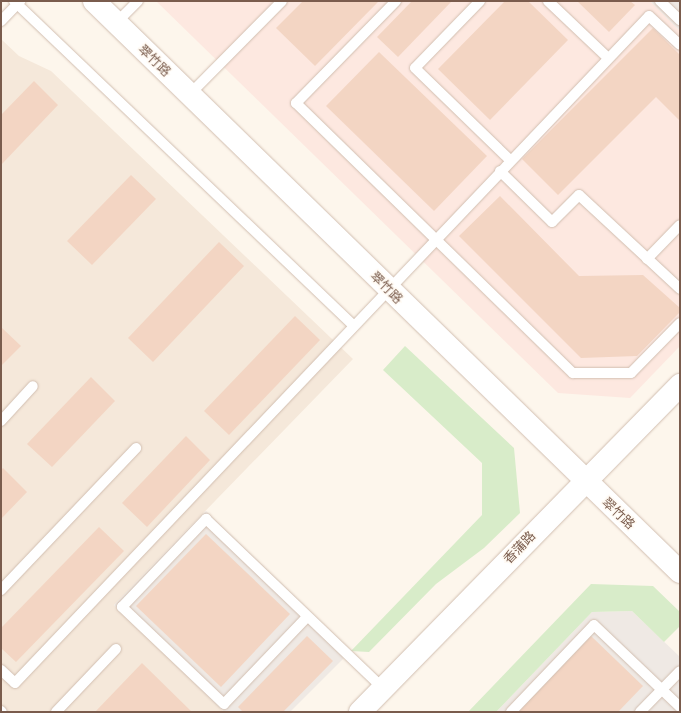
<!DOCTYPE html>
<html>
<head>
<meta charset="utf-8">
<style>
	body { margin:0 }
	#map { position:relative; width:681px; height:713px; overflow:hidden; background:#fdf6ec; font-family:"Work Sans","Noto Sans SC",sans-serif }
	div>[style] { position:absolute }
	.residential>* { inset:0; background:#f5e8da }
	.commercial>* { inset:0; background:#fde8e0 }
	.industrial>* { inset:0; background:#efe9e4 }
	.green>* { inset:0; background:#d8ecc9 }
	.building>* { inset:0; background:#f3d5c3 }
	.roads { filter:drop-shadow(0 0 1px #d1beb0) drop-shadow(0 0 1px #d1beb0) }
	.lane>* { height:10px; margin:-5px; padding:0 5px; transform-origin:5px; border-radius:5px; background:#fff }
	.secondary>* { height:22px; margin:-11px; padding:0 11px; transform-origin:11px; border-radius:11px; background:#fff }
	span { translate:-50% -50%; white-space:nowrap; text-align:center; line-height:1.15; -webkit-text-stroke:3px #fffaf3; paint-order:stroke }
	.street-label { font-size:13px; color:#7a5c4d }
	.frame { position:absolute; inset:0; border:2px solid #7a5c4d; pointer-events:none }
</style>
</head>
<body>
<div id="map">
	<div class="residential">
		<div style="clip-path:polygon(1px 39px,19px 56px,51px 71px,353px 359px,114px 605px,224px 712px,1px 712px)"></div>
	</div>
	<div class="commercial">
		<div style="clip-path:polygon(650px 1px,680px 31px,680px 346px,630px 398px,558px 393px,157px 2px)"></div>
	</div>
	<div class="industrial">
		<div style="clip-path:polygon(650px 1px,680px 1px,680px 31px)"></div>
		<div style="clip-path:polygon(206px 511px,351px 651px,290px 712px,224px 712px,114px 605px)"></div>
		<div style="clip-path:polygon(632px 611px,680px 657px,680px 712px,496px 712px,592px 612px)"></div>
	</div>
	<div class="green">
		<div style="clip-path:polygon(405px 346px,514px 448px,520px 513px,484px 548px,436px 584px,369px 652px,351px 651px,482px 515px,482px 463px,383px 370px)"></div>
		<div style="clip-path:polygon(591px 584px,653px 586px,680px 612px,680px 626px,664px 642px,632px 611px,592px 612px,496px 712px,468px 712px)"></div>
	</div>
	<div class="building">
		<div style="clip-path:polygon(303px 1px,379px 1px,315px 66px,276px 28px)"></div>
		<div style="clip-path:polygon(412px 1px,452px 1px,398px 57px,377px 37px)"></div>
		<div style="clip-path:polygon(505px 1px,528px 1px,568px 40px,490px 120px,438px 69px)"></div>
		<div style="clip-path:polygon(577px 1px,630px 1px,635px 5px,609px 32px)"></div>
		<div style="clip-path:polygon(653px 28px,680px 55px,680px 121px,656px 97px,558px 195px,522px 159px)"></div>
		<div style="clip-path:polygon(379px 52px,487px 156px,434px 211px,326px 106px)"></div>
		<div style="clip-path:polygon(34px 81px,58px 105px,1px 165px,1px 115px)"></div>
		<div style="clip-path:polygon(131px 175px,156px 199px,92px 265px,67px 241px)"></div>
		<div style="clip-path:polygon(500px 196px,579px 276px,643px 275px,680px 308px,680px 312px,637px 356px,581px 358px,459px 236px)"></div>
		<div style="clip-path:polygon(219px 242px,244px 266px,153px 362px,128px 338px)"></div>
		<div style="clip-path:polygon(295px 316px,320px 340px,229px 435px,204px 411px)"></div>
		<div style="clip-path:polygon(1px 327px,21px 346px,1px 366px)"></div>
		<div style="clip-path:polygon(91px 377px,115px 401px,52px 467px,27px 444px)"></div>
		<div style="clip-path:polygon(186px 436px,210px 460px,147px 527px,122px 503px)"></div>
		<div style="clip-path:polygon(3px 468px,27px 492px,1px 519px,1px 470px)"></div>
		<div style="clip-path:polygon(99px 527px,124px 551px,16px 662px,1px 648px,1px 628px)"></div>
		<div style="clip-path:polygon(206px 534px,290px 614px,221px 687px,136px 606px)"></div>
		<div style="clip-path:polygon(307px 636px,333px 661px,283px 712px,243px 712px,238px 707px)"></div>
		<div style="clip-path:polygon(591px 636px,643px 686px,618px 712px,518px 712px)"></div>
		<div style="clip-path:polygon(142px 663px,192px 712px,95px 712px)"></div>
	</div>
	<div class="roads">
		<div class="lane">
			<div style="left:14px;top:1px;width:469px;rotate:43.7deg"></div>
			<div style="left:396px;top:1px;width:143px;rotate:134.4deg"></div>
			<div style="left:296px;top:103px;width:387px;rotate:44.3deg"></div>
			<div style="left:573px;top:373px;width:58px"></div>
			<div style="left:631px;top:373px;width:70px;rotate:-45.6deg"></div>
			<div style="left:480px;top:1px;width:93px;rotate:134.1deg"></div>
			<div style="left:415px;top:68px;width:132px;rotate:44.1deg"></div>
			<div style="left:548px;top:1px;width:83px;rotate:43.5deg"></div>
			<div style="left:660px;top:1px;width:28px;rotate:44deg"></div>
			<div style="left:1px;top:21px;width:28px;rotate:-46deg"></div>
			<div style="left:116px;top:23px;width:31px;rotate:-45deg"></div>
			<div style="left:189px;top:95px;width:132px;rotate:-45.3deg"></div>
			<div style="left:500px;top:171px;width:73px;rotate:44.4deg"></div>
			<div style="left:552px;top:222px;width:38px;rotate:-45deg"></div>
			<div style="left:579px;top:195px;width:138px;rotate:42.9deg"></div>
			<div style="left:647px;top:259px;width:47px;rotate:-45.9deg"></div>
			<div style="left:1px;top:421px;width:47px;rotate:-47.6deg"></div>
			<div style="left:1px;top:590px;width:196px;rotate:-46.4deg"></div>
			<div style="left:307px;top:617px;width:120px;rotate:133.7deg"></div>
			<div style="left:224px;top:704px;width:141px;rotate:-136.4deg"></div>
			<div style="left:122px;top:607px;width:122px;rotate:-46.3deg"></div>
			<div style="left:206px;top:519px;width:245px;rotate:43.7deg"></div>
			<div style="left:1px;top:670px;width:19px;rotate:43deg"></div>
			<div style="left:15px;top:683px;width:920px;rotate:-46.45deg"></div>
			<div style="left:649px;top:16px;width:42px;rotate:43.1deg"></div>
			<div style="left:1px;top:711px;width:1px;rotate:45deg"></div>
			<div style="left:56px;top:712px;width:87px;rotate:-46.4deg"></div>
			<div style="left:511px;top:712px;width:120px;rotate:-46.3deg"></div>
			<div style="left:594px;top:625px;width:119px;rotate:43.6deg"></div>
			<div style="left:640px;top:712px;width:57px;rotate:-45.7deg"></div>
		</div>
		<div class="secondary">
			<div style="left:94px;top:1px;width:818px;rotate:44.26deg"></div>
			<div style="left:360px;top:712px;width:458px;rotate:-45.6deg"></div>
		</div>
	</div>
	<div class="street-label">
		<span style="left:154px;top:61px;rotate:44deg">翠竹路</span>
		<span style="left:386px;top:288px;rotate:45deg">翠竹路</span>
		<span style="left:618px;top:514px;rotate:43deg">翠竹路</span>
		<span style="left:520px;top:548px;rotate:-46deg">香蒲路</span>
	</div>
	<div class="frame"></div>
</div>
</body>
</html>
